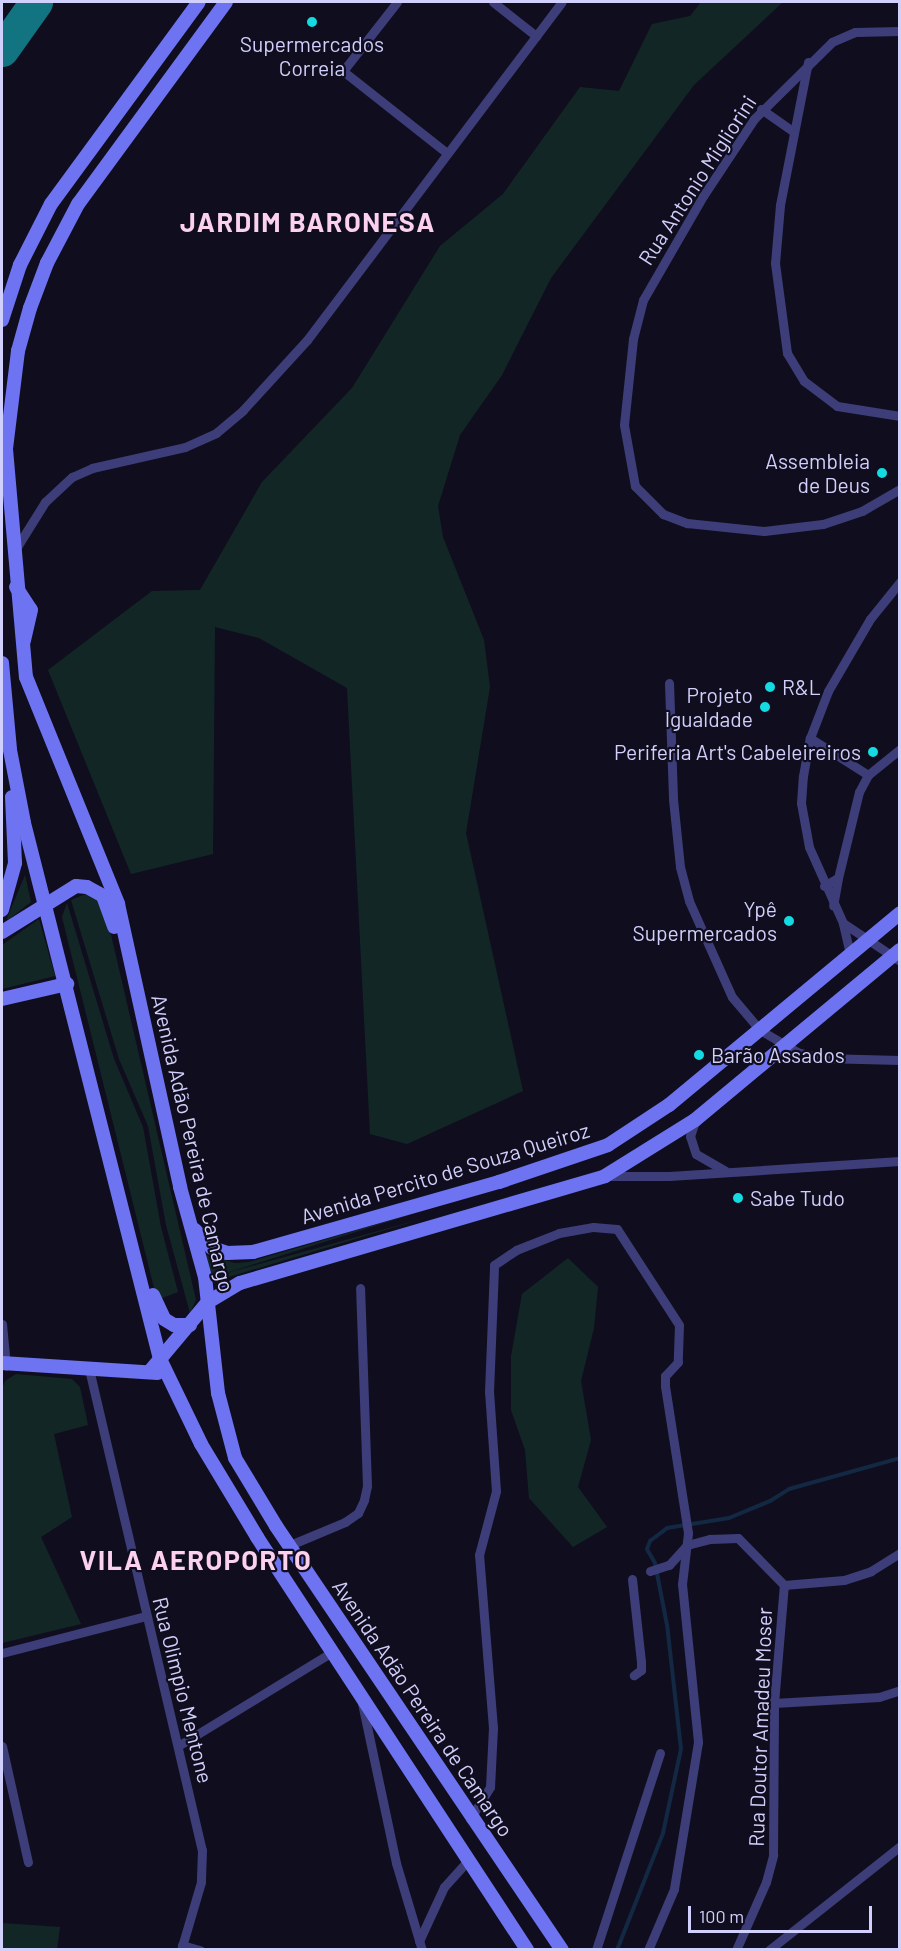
<!DOCTYPE html>
<html>
<head>
<meta charset="utf-8">
<style>
	body { margin:0 }
	#map { position:relative; width:901px; height:1951px; overflow:hidden; background:#100e1e; font-family:Barlow,sans-serif }
	div>[style] { position:absolute }
	.green>* { inset:0; background:#122725 }
	.stream>* { height:4px; margin:-2px; padding:0 2px; transform-origin:2px; border-radius:2px; background:#122843 }
	.taxiway>* { height:33px; margin:-16.5px; padding:0 16.5px; transform-origin:16.5px; border-radius:16.5px; background:#127480 }
	.street>* { height:9px; margin:-4.5px; padding:0 4.5px; transform-origin:4.5px; border-radius:4.5px; background:#3d3e79 }
	.secondary>* { height:14px; margin:-7px; padding:0 7px; transform-origin:7px; border-radius:7px; background:#6e73f2 }
	.dots>* { width:16px; height:16px; translate:-50% -50%; box-sizing:border-box; border:3px solid #100e1e; border-radius:50% }
	span { translate:-50% -50%; white-space:nowrap; text-align:center; line-height:1.15; -webkit-text-stroke:4.5px #100e1e; paint-order:stroke }
	.poi-label { font-size:21px; color:#d1cffb }
	.right { translate:-100% -50%; text-align:right }
	.left { translate:0 -50%; text-align:left }
	.street-label { font-size:21px; color:#d1cffb }
	.district-label { font-size:27px; color:#fbd1ee; font-weight:700; letter-spacing:1.5px }
	.frame { position:absolute; inset:0; border:3px solid #d1cffb; pointer-events:none }
	.scale { position:absolute; left:688px; top:1906px; width:184px; height:27px; box-sizing:border-box; border:3px solid #d1cffb; border-top:0; padding-left:8px; font-size:18px; line-height:21px; white-space:nowrap; color:#d1cffb; -webkit-text-stroke:4px #100e1e; paint-order:stroke }
</style>
</head>
<body>
<div id="map">
	<div class="green">
		<div style="clip-path:polygon(701px 2px,783px 2px,694px 85px,551px 278px,502px 375px,460px 435px,438px 506px,443px 537px,484px 640px,490px 687px,466px 833px,523px 1091px,407px 1144px,370px 1134px,347px 688px,259px 638px,215px 627px,213px 854px,131px 874px,48px 670px,152px 591px,200px 590px,262px 482px,352px 388px,440px 246px,503px 194px,580px 87px,619px 91px,652px 24px,690px 16px)"></div>
		<div style="clip-path:polygon(25px 875px,31px 902px,8px 920px,7px 918px)"></div>
		<div style="clip-path:polygon(86px 894px,100px 901px,105px 909px,196px 1300px,190px 1313px,166px 1225px,148px 1126px,119px 1059px,71px 900px)"></div>
		<div style="clip-path:polygon(67px 903px,114px 1059px,143px 1127px,161px 1227px,178px 1292px,157px 1300px,62px 917px)"></div>
		<div style="clip-path:polygon(39px 919px,55px 976px,2px 989px,2px 945px)"></div>
		<div style="clip-path:polygon(422px 1211px,223px 1274px,425px 1218px,212px 1282px,206px 1255px,235px 1263px,249px 1262px)"></div>
		<div style="clip-path:polygon(568px 1258px,598px 1287px,594px 1328px,581px 1381px,591px 1440px,578px 1487px,607px 1527px,573px 1547px,529px 1498px,525px 1450px,511px 1410px,511px 1356px,522px 1294px)"></div>
		<div style="clip-path:polygon(16px 1374px,72px 1379px,80px 1387px,88px 1425px,54px 1434px,72px 1517px,41px 1537px,81px 1624px,2px 1643px,2px 1389px,5px 1381px)"></div>
		<div style="clip-path:polygon(2px 1923px,60px 1927px,57px 1949px,2px 1949px)"></div>
	</div>
	<div class="stream">
		<div style="left:617px;top:1950px;width:126px;rotate:-68.5deg"></div>
		<div style="left:663px;top:1833px;width:86px;rotate:-77.9deg"></div>
		<div style="left:681px;top:1749px;width:125px;rotate:-96.4deg"></div>
		<div style="left:667px;top:1625px;width:63px;rotate:-101deg"></div>
		<div style="left:655px;top:1563px;width:16px;rotate:-120deg"></div>
		<div style="left:647px;top:1549px;width:9px;rotate:-69deg"></div>
		<div style="left:650px;top:1541px;width:21px;rotate:-37deg"></div>
		<div style="left:667px;top:1528px;width:63px;rotate:-9.2deg"></div>
		<div style="left:729px;top:1518px;width:44px;rotate:-22.5deg"></div>
		<div style="left:770px;top:1501px;width:22px;rotate:-32deg"></div>
		<div style="left:789px;top:1489px;width:115px;rotate:-15.6deg"></div>
	</div>
	<div class="taxiway">
		<div style="left:2px;top:50px;width:59px;rotate:-54.7deg"></div>
	</div>
	<div class="street">
		<div style="left:397px;top:2px;width:88px;rotate:128deg"></div>
		<div style="left:343px;top:71px;width:132px;rotate:38.3deg"></div>
		<div style="left:493px;top:2px;width:55px;rotate:38.3deg"></div>
		<div style="left:900px;top:31px;width:45px;rotate:178.7deg"></div>
		<div style="left:855px;top:32px;width:25px;rotate:157deg"></div>
		<div style="left:832px;top:42px;width:110px;rotate:135.4deg"></div>
		<div style="left:754px;top:119px;width:92px;rotate:123.5deg"></div>
		<div style="left:703px;top:196px;width:120px;rotate:120deg"></div>
		<div style="left:643px;top:300px;width:40px;rotate:104.4deg"></div>
		<div style="left:633px;top:339px;width:86px;rotate:96deg"></div>
		<div style="left:624px;top:425px;width:62px;rotate:79.8deg"></div>
		<div style="left:635px;top:486px;width:40px;rotate:45deg"></div>
		<div style="left:663px;top:514px;width:26px;rotate:21deg"></div>
		<div style="left:687px;top:523px;width:77px;rotate:5.9deg"></div>
		<div style="left:764px;top:531px;width:59px;rotate:-6.8deg"></div>
		<div style="left:823px;top:524px;width:41px;rotate:-18.4deg"></div>
		<div style="left:862px;top:511px;width:44px;rotate:-30.1deg"></div>
		<div style="left:808px;top:62px;width:146px;rotate:101.1deg"></div>
		<div style="left:780px;top:205px;width:58px;rotate:94.9deg"></div>
		<div style="left:775px;top:263px;width:91px;rotate:82.4deg"></div>
		<div style="left:787px;top:353px;width:33px;rotate:59deg"></div>
		<div style="left:804px;top:381px;width:41px;rotate:37.1deg"></div>
		<div style="left:837px;top:406px;width:64px;rotate:9deg"></div>
		<div style="left:761px;top:109px;width:40px;rotate:34.9deg"></div>
		<div style="left:15px;top:550px;width:57px;rotate:-58deg"></div>
		<div style="left:45px;top:502px;width:37px;rotate:-43deg"></div>
		<div style="left:72px;top:477px;width:22px;rotate:-24deg"></div>
		<div style="left:92px;top:468px;width:95px;rotate:-12.7deg"></div>
		<div style="left:185px;top:447px;width:34px;rotate:-24deg"></div>
		<div style="left:216px;top:433px;width:35px;rotate:-40deg"></div>
		<div style="left:243px;top:410px;width:95px;rotate:-47.6deg"></div>
		<div style="left:307px;top:340px;width:423px;rotate:-53deg"></div>
		<div style="left:669px;top:683px;width:116px;rotate:88deg"></div>
		<div style="left:673px;top:799px;width:68px;rotate:84.1deg"></div>
		<div style="left:680px;top:867px;width:35px;rotate:75deg"></div>
		<div style="left:689px;top:901px;width:105px;rotate:65.9deg"></div>
		<div style="left:732px;top:997px;width:43px;rotate:49.7deg"></div>
		<div style="left:760px;top:1030px;width:43px;rotate:30.7deg"></div>
		<div style="left:797px;top:1052px;width:25px;rotate:14deg"></div>
		<div style="left:821px;top:1058px;width:79px;rotate:1.5deg"></div>
		<div style="left:810px;top:738px;width:69px;rotate:32.5deg"></div>
		<div style="left:838px;top:878px;width:89px;rotate:-76.3deg"></div>
		<div style="left:859px;top:792px;width:19px;rotate:-62deg"></div>
		<div style="left:868px;top:775px;width:41px;rotate:-39.1deg"></div>
		<div style="left:824px;top:886px;width:16px;rotate:-30deg"></div>
		<div style="left:838px;top:878px;width:28px;rotate:100deg"></div>
		<div style="left:843px;top:923px;width:83px;rotate:-114.1deg"></div>
		<div style="left:809px;top:847px;width:45px;rotate:-100.3deg"></div>
		<div style="left:801px;top:803px;width:27px;rotate:-86deg"></div>
		<div style="left:803px;top:776px;width:39px;rotate:-80deg"></div>
		<div style="left:810px;top:738px;width:50px;rotate:-69deg"></div>
		<div style="left:828px;top:691px;width:83px;rotate:-59.7deg"></div>
		<div style="left:870px;top:619px;width:48px;rotate:-51deg"></div>
		<div style="left:850px;top:954px;width:32px;rotate:-103deg"></div>
		<div style="left:843px;top:923px;width:69px;rotate:33.7deg"></div>
		<div style="left:695px;top:1121px;width:16px;rotate:108deg"></div>
		<div style="left:690px;top:1136px;width:19px;rotate:72deg"></div>
		<div style="left:696px;top:1154px;width:34px;rotate:30deg"></div>
		<div style="left:608px;top:1176px;width:61px"></div>
		<div style="left:669px;top:1176px;width:231px;rotate:-3.7deg"></div>
		<div style="left:2px;top:1324px;width:42px;rotate:84.6deg"></div>
		<div style="left:89px;top:1369px;width:494px;rotate:76.8deg"></div>
		<div style="left:202px;top:1850px;width:32px;rotate:92deg"></div>
		<div style="left:201px;top:1882px;width:71px;rotate:106.4deg"></div>
		<div style="left:290px;top:1545px;width:60px;rotate:-22.7deg"></div>
		<div style="left:345px;top:1522px;width:16px;rotate:-35deg"></div>
		<div style="left:358px;top:1513px;width:14px;rotate:-65deg"></div>
		<div style="left:364px;top:1500px;width:14px;rotate:-78deg"></div>
		<div style="left:367px;top:1486px;width:198px;rotate:-92deg"></div>
		<div style="left:650px;top:1571px;width:20px;rotate:-18deg"></div>
		<div style="left:669px;top:1565px;width:27px;rotate:-48deg"></div>
		<div style="left:687px;top:1545px;width:24px;rotate:-15deg"></div>
		<div style="left:710px;top:1539px;width:28px;rotate:-2deg"></div>
		<div style="left:738px;top:1538px;width:66px;rotate:45.6deg"></div>
		<div style="left:632px;top:1579px;width:83px;rotate:83.8deg"></div>
		<div style="left:641px;top:1662px;width:8px;rotate:90deg"></div>
		<div style="left:641px;top:1670px;width:9px;rotate:144deg"></div>
		<div style="left:2px;top:1653px;width:149px;rotate:-14.4deg"></div>
		<div style="left:362px;top:1703px;width:164px;rotate:78deg"></div>
		<div style="left:396px;top:1863px;width:91px;rotate:73.4deg"></div>
		<div style="left:774px;top:1703px;width:105px;rotate:-3.3deg"></div>
		<div style="left:879px;top:1697px;width:22px;rotate:-18deg"></div>
		<div style="left:2px;top:1746px;width:119px;rotate:77.4deg"></div>
		<div style="left:178px;top:1746px;width:180px;rotate:-31.4deg"></div>
		<div style="left:470px;top:1819px;width:38px;rotate:-58deg"></div>
		<div style="left:490px;top:1787px;width:59px;rotate:-87.1deg"></div>
		<div style="left:493px;top:1728px;width:174px;rotate:-94.6deg"></div>
		<div style="left:479px;top:1555px;width:66px;rotate:-75.1deg"></div>
		<div style="left:496px;top:1491px;width:99px;rotate:-94deg"></div>
		<div style="left:489px;top:1392px;width:127px;rotate:-87.7deg"></div>
		<div style="left:494px;top:1265px;width:27px;rotate:-34deg"></div>
		<div style="left:516px;top:1250px;width:46px;rotate:-21.6deg"></div>
		<div style="left:559px;top:1233px;width:35px;rotate:-10deg"></div>
		<div style="left:593px;top:1227px;width:24px;rotate:5deg"></div>
		<div style="left:617px;top:1229px;width:114px;rotate:57.1deg"></div>
		<div style="left:679px;top:1325px;width:37px;rotate:92deg"></div>
		<div style="left:678px;top:1362px;width:19px;rotate:133deg"></div>
		<div style="left:665px;top:1376px;width:10px;rotate:90deg"></div>
		<div style="left:665px;top:1386px;width:149px;rotate:81.1deg"></div>
		<div style="left:688px;top:1533px;width:51px;rotate:96.7deg"></div>
		<div style="left:682px;top:1584px;width:159px;rotate:84.2deg"></div>
		<div style="left:698px;top:1742px;width:149px;rotate:99.3deg"></div>
		<div style="left:674px;top:1889px;width:66px;rotate:113.1deg"></div>
		<div style="left:419px;top:1941px;width:60px;rotate:-65.2deg"></div>
		<div style="left:444px;top:1887px;width:36px;rotate:-48deg"></div>
		<div style="left:182px;top:1945px;width:19px;rotate:16deg"></div>
		<div style="left:596px;top:1950px;width:207px;rotate:-72deg"></div>
		<div style="left:736px;top:1950px;width:74px;rotate:-66.2deg"></div>
		<div style="left:766px;top:1882px;width:28px;rotate:-75deg"></div>
		<div style="left:773px;top:1855px;width:152px;rotate:-89.6deg"></div>
		<div style="left:774px;top:1703px;width:118px;rotate:-85.2deg"></div>
		<div style="left:784px;top:1585px;width:60px;rotate:-4.8deg"></div>
		<div style="left:844px;top:1580px;width:28px;rotate:-18deg"></div>
		<div style="left:871px;top:1571px;width:34px;rotate:-32deg"></div>
		<div style="left:769px;top:1950px;width:167px;rotate:-38.4deg"></div>
	</div>
	<div class="secondary">
		<div style="left:226px;top:2px;width:250px;rotate:126.2deg"></div>
		<div style="left:78px;top:204px;width:67px;rotate:117.7deg"></div>
		<div style="left:47px;top:263px;width:48px;rotate:110.7deg"></div>
		<div style="left:30px;top:308px;width:45px;rotate:105.6deg"></div>
		<div style="left:18px;top:351px;width:99px;rotate:97deg"></div>
		<div style="left:6px;top:449px;width:229px;rotate:85deg"></div>
		<div style="left:26px;top:677px;width:245px;rotate:67.9deg"></div>
		<div style="left:118px;top:904px;width:290px;rotate:77.6deg"></div>
		<div style="left:180px;top:1187px;width:93px;rotate:74.5deg"></div>
		<div style="left:205px;top:1277px;width:117px;rotate:83.6deg"></div>
		<div style="left:218px;top:1393px;width:67px;rotate:75.3deg"></div>
		<div style="left:235px;top:1458px;width:79px;rotate:58.9deg"></div>
		<div style="left:276px;top:1526px;width:511px;rotate:56deg"></div>
		<div style="left:2px;top:320px;width:58px;rotate:-71.9deg"></div>
		<div style="left:20px;top:265px;width:68px;rotate:-63.1deg"></div>
		<div style="left:51px;top:204px;width:250px;rotate:-53.8deg"></div>
		<div style="left:16px;top:587px;width:27px;rotate:57deg"></div>
		<div style="left:31px;top:610px;width:32px;rotate:103deg"></div>
		<div style="left:2px;top:663px;width:87px;rotate:84.7deg"></div>
		<div style="left:10px;top:750px;width:74px;rotate:79.1deg"></div>
		<div style="left:24px;top:823px;width:553px;rotate:75.76deg"></div>
		<div style="left:160px;top:1359px;width:94px;rotate:64.2deg"></div>
		<div style="left:201px;top:1444px;width:109px;rotate:58.9deg"></div>
		<div style="left:257px;top:1537px;width:493px;rotate:56.8deg"></div>
		<div style="left:2px;top:910px;width:49px;rotate:-74.5deg"></div>
		<div style="left:15px;top:863px;width:66px;rotate:-92.6deg"></div>
		<div style="left:2px;top:932px;width:87px;rotate:-31.9deg"></div>
		<div style="left:76px;top:886px;width:11px;rotate:5deg"></div>
		<div style="left:87px;top:887px;width:18px;rotate:29deg"></div>
		<div style="left:103px;top:896px;width:33px;rotate:70deg"></div>
		<div style="left:2px;top:999px;width:67px;rotate:-13deg"></div>
		<div style="left:195px;top:1230px;width:25px;rotate:47deg"></div>
		<div style="left:212px;top:1248px;width:16px;rotate:18deg"></div>
		<div style="left:227px;top:1253px;width:26px;rotate:-2deg"></div>
		<div style="left:253px;top:1252px;width:256px;rotate:-15.9deg"></div>
		<div style="left:499px;top:1182px;width:115px;rotate:-18.7deg"></div>
		<div style="left:608px;top:1145px;width:73px;rotate:-33.3deg"></div>
		<div style="left:669px;top:1105px;width:300px;rotate:-39.7deg"></div>
		<div style="left:153px;top:1295px;width:26px;rotate:65deg"></div>
		<div style="left:164px;top:1319px;width:12px;rotate:31deg"></div>
		<div style="left:174px;top:1325px;width:16px"></div>
		<div style="left:2px;top:1363px;width:156px;rotate:3.7deg"></div>
		<div style="left:150px;top:1371px;width:90px;rotate:-50deg"></div>
		<div style="left:208px;top:1302px;width:37px;rotate:-31deg"></div>
		<div style="left:240px;top:1283px;width:380px;rotate:-16.3deg"></div>
		<div style="left:605px;top:1176px;width:106px;rotate:-31.9deg"></div>
		<div style="left:695px;top:1120px;width:266px;rotate:-39.7deg"></div>
	</div>
	<div class="dots">
		<div style="left:312px;top:22px;background:#14dae2"></div>
		<div style="left:882px;top:473px;background:#14dae2"></div>
		<div style="left:770px;top:687px;background:#14dae2"></div>
		<div style="left:765px;top:707px;background:#14dae2"></div>
		<div style="left:873px;top:752px;background:#14dae2"></div>
		<div style="left:789px;top:921px;background:#14dae2"></div>
		<div style="left:699px;top:1055px;background:#14dae2"></div>
		<div style="left:738px;top:1198px;background:#14dae2"></div>
	</div>
	<div class="poi-label">
		<span style="left:312px;top:56px">Supermercados<br>Correia</span>
		<span class="right" style="left:870px;top:473px">Assembleia<br>de Deus</span>
		<span class="left" style="left:782px;top:687px">R&amp;L</span>
		<span class="right" style="left:753px;top:707px">Projeto<br>Igualdade</span>
		<span class="right" style="left:861px;top:752px">Periferia Art's Cabeleireiros</span>
		<span class="right" style="left:777px;top:921px">Ypê<br>Supermercados</span>
		<span class="left" style="left:711px;top:1055px">Barão Assados</span>
		<span class="left" style="left:750px;top:1198px">Sabe Tudo</span>
	</div>
	<div class="street-label">
		<span style="left:697px;top:180px;rotate:-57deg">Rua Antonio Migliorini</span>
		<span style="left:193px;top:1143px;rotate:77deg">Avenida Adão Pereira de Camargo</span>
		<span style="left:445px;top:1173px;rotate:-17deg">Avenida Percito de Souza Queiroz</span>
		<span style="left:183px;top:1690px;rotate:76deg">Rua Olimpio Mentone</span>
		<span style="left:423px;top:1708px;rotate:56deg">Avenida Adão Pereira de Camargo</span>
		<span style="left:760px;top:1727px;rotate:-88deg">Rua Doutor Amadeu Moser</span>
	</div>
	<div class="district-label">
		<span style="left:308px;top:222px">JARDIM BARONESA</span>
		<span style="left:196px;top:1560px">VILA AEROPORTO</span>
	</div>
	<div class="frame"></div>
	<div class="scale">100 m</div>
</div>
</body>
</html>
